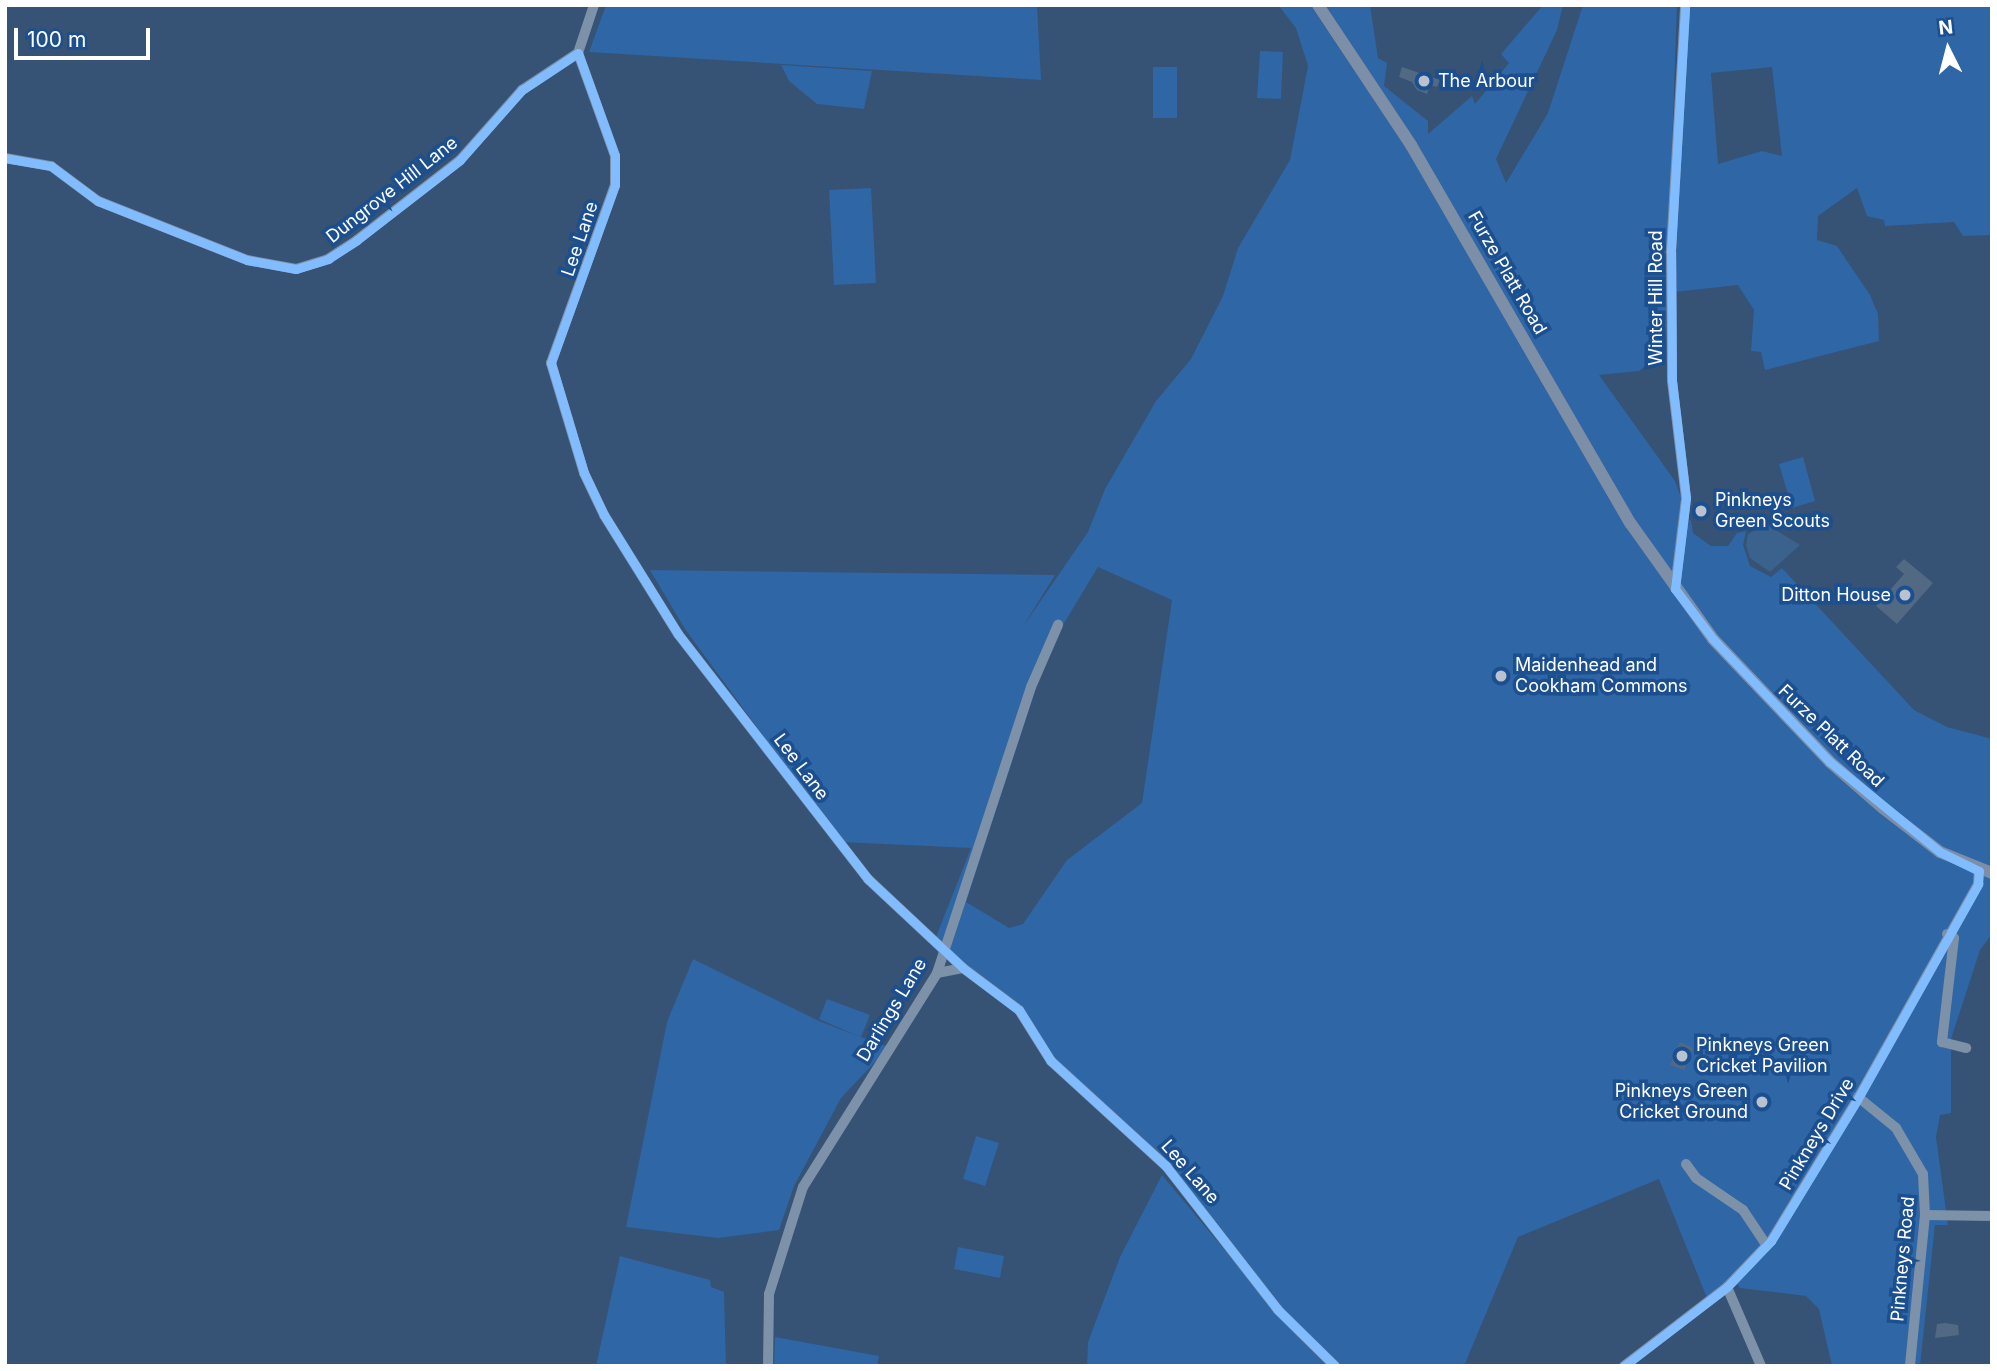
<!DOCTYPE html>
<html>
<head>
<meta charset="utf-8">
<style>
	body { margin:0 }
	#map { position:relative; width:1997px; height:1371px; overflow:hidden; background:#365274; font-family:Inter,sans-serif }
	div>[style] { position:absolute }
	.green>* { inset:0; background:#2f66a5 }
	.water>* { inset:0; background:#3b618d }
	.building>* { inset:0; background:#526984 }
	.minor>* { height:10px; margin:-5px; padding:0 5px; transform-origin:5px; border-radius:5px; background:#7d92a8 }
	.major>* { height:12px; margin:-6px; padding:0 6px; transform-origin:6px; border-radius:6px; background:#7d8ea7 }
	.cycleway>* { height:9px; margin:-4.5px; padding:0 4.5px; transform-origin:4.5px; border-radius:4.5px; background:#80bcff }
	.dots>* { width:19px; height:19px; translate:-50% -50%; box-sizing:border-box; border:4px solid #1b4f8f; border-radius:50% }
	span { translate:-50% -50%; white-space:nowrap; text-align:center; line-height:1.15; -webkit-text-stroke:7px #1b4f8f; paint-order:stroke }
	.poi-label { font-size:18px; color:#fff }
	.left { translate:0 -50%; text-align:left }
	.right { translate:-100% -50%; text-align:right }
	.street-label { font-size:18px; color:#fff }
	.frame { position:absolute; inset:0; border:7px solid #fff; pointer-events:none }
	.north { position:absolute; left:1913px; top:14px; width:70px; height:70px; -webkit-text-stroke:5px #1b4f8f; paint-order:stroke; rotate:354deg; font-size:19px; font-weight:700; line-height:28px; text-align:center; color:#fff }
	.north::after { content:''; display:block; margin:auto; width:24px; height:32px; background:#fff; clip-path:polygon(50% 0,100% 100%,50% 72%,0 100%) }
	.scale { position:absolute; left:14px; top:28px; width:136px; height:32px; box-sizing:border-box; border:4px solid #fff; border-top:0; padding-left:9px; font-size:21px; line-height:24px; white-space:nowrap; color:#fff; -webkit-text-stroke:5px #1b4f8f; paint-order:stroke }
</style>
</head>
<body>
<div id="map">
	<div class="green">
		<div style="clip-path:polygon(606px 5px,1037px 5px,1041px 80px,589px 52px)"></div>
		<div style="clip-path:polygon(evenodd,1278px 5px,1370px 5px,1378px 58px,1387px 63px,1384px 86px,1428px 121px,1428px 134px,1472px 96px,1475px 104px,1509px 63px,1501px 54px,1543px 5px,1563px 5px,1557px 30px,1496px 159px,1506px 183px,1548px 113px,1583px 5px,1677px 5px,1665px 350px,1639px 371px,1599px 375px,1675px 481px,1681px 497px,1678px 524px,1691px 520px,1693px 533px,1711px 546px,1728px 546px,1737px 533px,1746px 531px,1743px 545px,1750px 566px,1771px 577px,1782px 568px,1914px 710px,1947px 727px,1992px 739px,1992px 934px,1980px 950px,1951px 1039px,1951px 1113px,1940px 1115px,1936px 1137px,1948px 1225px,1935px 1225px,1920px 1366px,1832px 1366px,1819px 1309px,1806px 1296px,1740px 1288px,1734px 1280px,1707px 1298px,1659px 1179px,1518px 1237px,1464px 1366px,1337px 1366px,1305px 1337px,1216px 1222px,1052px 1059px,1031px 1027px,936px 937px,971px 848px,841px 842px,685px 629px,650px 570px,1055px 575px,1022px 628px,1088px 532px,1105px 489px,1156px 401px,1191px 359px,1223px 296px,1238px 248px,1290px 160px,1308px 66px,1296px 28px,1278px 5px,1098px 567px,1172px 600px,1142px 803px,1067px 860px,1023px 924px,1009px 928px,966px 902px,1049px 648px,1098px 567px)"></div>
		<div style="clip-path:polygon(evenodd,1689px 5px,1992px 5px,1992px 235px,1963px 236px,1954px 222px,1885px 226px,1884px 220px,1867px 216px,1857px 188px,1818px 216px,1817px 240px,1837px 246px,1870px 295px,1878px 314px,1879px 341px,1765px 370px,1761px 352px,1751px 351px,1754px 310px,1738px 285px,1674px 292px,1689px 5px,1772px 67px,1782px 156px,1762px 151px,1718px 164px,1711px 73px,1772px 67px)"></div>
		<div style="clip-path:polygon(1260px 51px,1283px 52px,1281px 99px,1257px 98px)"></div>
		<div style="clip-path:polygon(781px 65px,872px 71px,864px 109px,817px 104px,789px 81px)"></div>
		<div style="clip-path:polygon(1153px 67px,1177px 67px,1177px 118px,1153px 118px)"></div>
		<div style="clip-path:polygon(871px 188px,876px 283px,834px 285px,829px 190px)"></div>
		<div style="clip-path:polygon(1803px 457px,1815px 501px,1792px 508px,1779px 464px)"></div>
		<div style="clip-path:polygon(693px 959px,819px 1021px,860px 1037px,819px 1019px,827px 999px,870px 1015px,861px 1037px,889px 1047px,841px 1098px,794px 1186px,779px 1230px,718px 1238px,626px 1227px,667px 1022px)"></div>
		<div style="clip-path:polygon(976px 1136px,999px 1143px,985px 1186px,963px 1179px)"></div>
		<div style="clip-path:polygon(1162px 1175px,1278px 1314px,1329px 1366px,1087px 1366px,1088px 1342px,1120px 1257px)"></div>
		<div style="clip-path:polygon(958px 1247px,1004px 1256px,1000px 1278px,954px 1269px)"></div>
		<div style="clip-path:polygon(620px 1256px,710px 1280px,711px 1287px,724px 1292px,726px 1366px,596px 1366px)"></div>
		<div style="clip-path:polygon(775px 1337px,879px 1356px,877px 1366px,774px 1366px)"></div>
	</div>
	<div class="water">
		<div style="clip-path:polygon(1771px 521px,1773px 528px,1800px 545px,1770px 572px,1750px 558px,1746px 545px,1748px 534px)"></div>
	</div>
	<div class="building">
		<div style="clip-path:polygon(1402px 67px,1440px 80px,1437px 87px,1430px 85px,1427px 94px,1417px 90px,1412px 82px,1399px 77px)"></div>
		<div style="clip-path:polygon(1904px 559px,1933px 583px,1897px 624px,1876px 606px,1904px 574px,1896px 567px)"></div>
		<div style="clip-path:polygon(1680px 1042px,1693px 1048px,1684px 1070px,1670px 1065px)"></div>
		<div style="clip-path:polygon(1945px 1323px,1958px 1325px,1959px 1335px,1935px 1338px,1937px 1324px)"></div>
	</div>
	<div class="minor">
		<div style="left:594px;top:5px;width:51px;rotate:108.4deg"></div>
		<div style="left:578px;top:53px;width:109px;rotate:70.2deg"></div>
		<div style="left:615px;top:156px;width:29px;rotate:90deg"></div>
		<div style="left:615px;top:185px;width:189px;rotate:109.8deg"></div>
		<div style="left:551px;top:363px;width:115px;rotate:73.3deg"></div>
		<div style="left:584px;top:473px;width:47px;rotate:64.5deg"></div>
		<div style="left:604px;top:515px;width:140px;rotate:58.1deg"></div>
		<div style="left:678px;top:634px;width:310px;rotate:52.2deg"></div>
		<div style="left:868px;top:879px;width:130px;rotate:43.1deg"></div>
		<div style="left:963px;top:968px;width:70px;rotate:36.9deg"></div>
		<div style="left:1019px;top:1010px;width:60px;rotate:57.9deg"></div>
		<div style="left:1051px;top:1061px;width:156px;rotate:42.4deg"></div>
		<div style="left:1166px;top:1166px;width:182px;rotate:52.1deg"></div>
		<div style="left:1278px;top:1310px;width:80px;rotate:44.5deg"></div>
		<div style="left:5px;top:158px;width:47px;rotate:9.9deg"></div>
		<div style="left:51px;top:166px;width:59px;rotate:36.7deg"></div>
		<div style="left:98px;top:201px;width:160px;rotate:21.6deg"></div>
		<div style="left:247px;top:260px;width:50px;rotate:10.4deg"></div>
		<div style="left:296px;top:269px;width:34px;rotate:-17deg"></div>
		<div style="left:328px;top:259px;width:35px;rotate:-33deg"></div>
		<div style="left:357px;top:240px;width:130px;rotate:-37.8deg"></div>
		<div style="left:460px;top:160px;width:94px;rotate:-48.5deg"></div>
		<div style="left:522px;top:90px;width:67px;rotate:-33.5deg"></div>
		<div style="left:1675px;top:588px;width:91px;rotate:-83deg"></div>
		<div style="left:1686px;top:498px;width:119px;rotate:-96.8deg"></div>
		<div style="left:1672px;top:380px;width:129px;rotate:-90.4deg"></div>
		<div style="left:1671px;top:251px;width:246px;rotate:-86.7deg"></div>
		<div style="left:1947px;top:934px;width:8px;rotate:30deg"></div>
		<div style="left:1954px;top:938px;width:105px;rotate:96.6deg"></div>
		<div style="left:1942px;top:1042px;width:25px;rotate:14deg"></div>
		<div style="left:937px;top:973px;width:26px;rotate:-11deg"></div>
		<div style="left:1858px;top:1097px;width:49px;rotate:39.2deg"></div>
		<div style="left:1896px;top:1128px;width:53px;rotate:59.6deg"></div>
		<div style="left:1923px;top:1174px;width:41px;rotate:87.2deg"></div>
		<div style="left:1925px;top:1215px;width:152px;rotate:95.7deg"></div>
		<div style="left:1686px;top:1164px;width:17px;rotate:54deg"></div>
		<div style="left:1696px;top:1178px;width:57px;rotate:34.2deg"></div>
		<div style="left:1743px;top:1210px;width:43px;rotate:56.3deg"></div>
		<div style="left:1925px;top:1215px;width:67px;rotate:0.9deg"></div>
		<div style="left:1727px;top:1287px;width:86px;rotate:66.7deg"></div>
		<div style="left:768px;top:1366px;width:72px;rotate:-89.2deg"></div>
		<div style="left:769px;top:1294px;width:112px;rotate:-72.4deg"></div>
		<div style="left:803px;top:1187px;width:252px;rotate:-57.9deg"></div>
		<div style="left:937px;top:973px;width:301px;rotate:-71.8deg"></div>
		<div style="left:1031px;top:687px;width:68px;rotate:-66.5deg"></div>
		<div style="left:1624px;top:1366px;width:130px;rotate:-37.5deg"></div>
		<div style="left:1727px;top:1287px;width:64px;rotate:-46.3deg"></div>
		<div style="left:1771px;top:1241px;width:165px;rotate:-58.6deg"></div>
		<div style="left:1857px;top:1100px;width:248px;rotate:-60.7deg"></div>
		<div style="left:1978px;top:884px;width:13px;rotate:-86deg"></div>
	</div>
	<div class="major">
		<div style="left:1318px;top:5px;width:168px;rotate:56.4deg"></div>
		<div style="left:1411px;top:145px;width:438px;rotate:59.9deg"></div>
		<div style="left:1631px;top:524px;width:141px;rotate:54.5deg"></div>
		<div style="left:1713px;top:639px;width:170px;rotate:46.4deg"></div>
		<div style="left:1830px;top:762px;width:70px;rotate:41deg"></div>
		<div style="left:1883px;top:808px;width:72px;rotate:37.7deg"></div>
		<div style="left:1940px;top:852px;width:56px;rotate:22deg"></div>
	</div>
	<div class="cycleway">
		<div style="left:5px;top:158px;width:47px;rotate:9.9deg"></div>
		<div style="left:51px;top:166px;width:59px;rotate:36.7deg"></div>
		<div style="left:98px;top:201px;width:160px;rotate:21.6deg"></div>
		<div style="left:247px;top:260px;width:50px;rotate:10.4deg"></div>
		<div style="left:296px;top:269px;width:34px;rotate:-17deg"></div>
		<div style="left:328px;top:259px;width:35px;rotate:-33deg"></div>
		<div style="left:357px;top:240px;width:130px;rotate:-37.8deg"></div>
		<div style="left:460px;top:160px;width:94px;rotate:-48.5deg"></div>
		<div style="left:522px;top:90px;width:67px;rotate:-33.5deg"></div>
		<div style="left:578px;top:53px;width:109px;rotate:70.2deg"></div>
		<div style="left:615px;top:156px;width:29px;rotate:90deg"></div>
		<div style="left:615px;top:185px;width:189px;rotate:109.8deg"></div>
		<div style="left:551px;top:363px;width:115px;rotate:73.3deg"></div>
		<div style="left:584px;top:473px;width:47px;rotate:64.5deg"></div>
		<div style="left:604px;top:515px;width:140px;rotate:58.1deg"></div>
		<div style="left:678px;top:634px;width:310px;rotate:52.2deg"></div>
		<div style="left:868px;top:879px;width:130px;rotate:43.1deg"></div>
		<div style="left:963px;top:968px;width:70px;rotate:36.9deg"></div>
		<div style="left:1019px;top:1010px;width:60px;rotate:57.9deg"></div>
		<div style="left:1051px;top:1061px;width:156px;rotate:42.4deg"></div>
		<div style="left:1166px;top:1166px;width:182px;rotate:52.1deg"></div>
		<div style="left:1278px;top:1310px;width:80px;rotate:44.5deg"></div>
		<div style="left:1624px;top:1366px;width:130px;rotate:-37.5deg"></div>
		<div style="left:1727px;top:1287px;width:64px;rotate:-46.3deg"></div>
		<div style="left:1771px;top:1241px;width:165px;rotate:-58.6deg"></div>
		<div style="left:1857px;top:1100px;width:248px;rotate:-60.7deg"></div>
		<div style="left:1978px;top:884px;width:13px;rotate:-86deg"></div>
		<div style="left:1979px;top:871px;width:43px;rotate:-154deg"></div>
		<div style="left:1940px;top:852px;width:142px;rotate:-140.7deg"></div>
		<div style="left:1830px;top:762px;width:170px;rotate:-133.6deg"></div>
		<div style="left:1713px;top:639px;width:63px;rotate:-127.2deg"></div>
		<div style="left:1675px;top:589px;width:92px;rotate:-83.1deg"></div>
		<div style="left:1686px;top:498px;width:119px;rotate:-96.8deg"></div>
		<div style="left:1672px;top:380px;width:129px;rotate:-90.4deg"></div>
		<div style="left:1671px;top:251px;width:246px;rotate:-86.7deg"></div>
	</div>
	<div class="dots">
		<div style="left:1424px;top:81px;background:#b9c2ce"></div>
		<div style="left:1701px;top:511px;background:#b9c2ce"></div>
		<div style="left:1905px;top:595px;background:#b9c2ce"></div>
		<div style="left:1501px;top:676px;background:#b9c2ce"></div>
		<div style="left:1682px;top:1056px;background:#b9c2ce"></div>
		<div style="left:1762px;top:1102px;background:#b9c2ce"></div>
	</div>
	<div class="poi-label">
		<span class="left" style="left:1438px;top:81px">The Arbour</span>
		<span class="left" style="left:1715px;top:511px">Pinkneys<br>Green Scouts</span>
		<span class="right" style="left:1891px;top:595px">Ditton House</span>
		<span class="left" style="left:1515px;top:676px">Maidenhead and<br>Cookham Commons</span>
		<span class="left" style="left:1696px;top:1056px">Pinkneys Green<br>Cricket Pavilion</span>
		<span class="right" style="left:1748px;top:1102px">Pinkneys Green<br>Cricket Ground</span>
	</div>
	<div class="street-label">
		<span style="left:392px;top:190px;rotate:-38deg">Dungrove Hill Lane</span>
		<span style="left:580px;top:239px;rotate:-71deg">Lee Lane</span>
		<span style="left:1507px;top:273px;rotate:60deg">Furze Platt Road</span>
		<span style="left:1656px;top:298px;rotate:-90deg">Winter Hill Road</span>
		<span style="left:1831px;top:736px;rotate:44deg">Furze Platt Road</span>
		<span style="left:801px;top:767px;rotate:53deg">Lee Lane</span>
		<span style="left:892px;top:1010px;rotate:-59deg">Darlings Lane</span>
		<span style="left:1817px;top:1134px;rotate:-59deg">Pinkneys Drive</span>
		<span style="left:1190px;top:1172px;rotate:49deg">Lee Lane</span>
		<span style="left:1903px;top:1259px;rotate:-85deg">Pinkneys Road</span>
	</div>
	<div class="frame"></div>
	<div class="north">N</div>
	<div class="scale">100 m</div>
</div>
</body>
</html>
